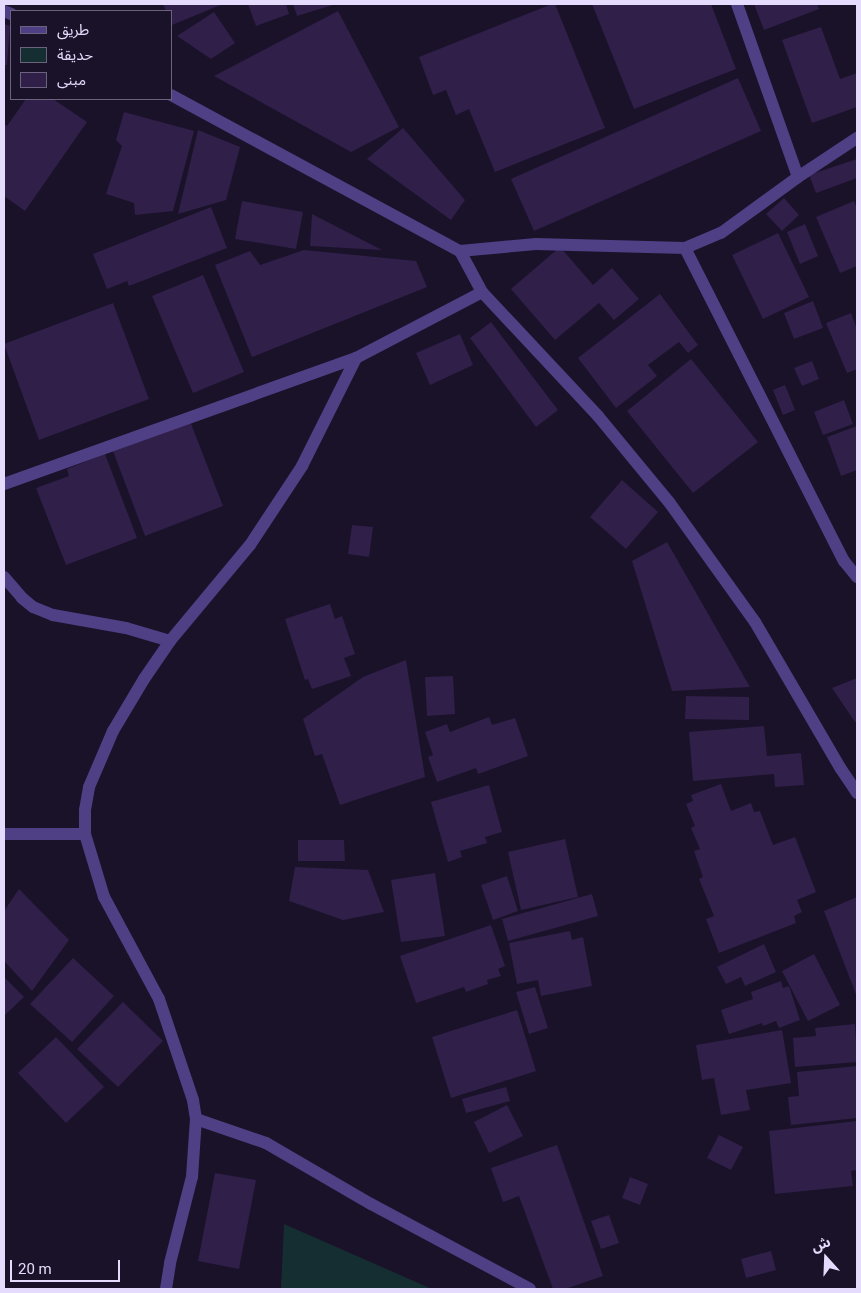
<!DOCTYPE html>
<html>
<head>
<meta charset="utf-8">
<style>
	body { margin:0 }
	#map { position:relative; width:861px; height:1293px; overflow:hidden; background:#1a1229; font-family:Roboto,"Noto Sans Arabic",sans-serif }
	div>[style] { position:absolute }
	.green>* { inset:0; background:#152e32 }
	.building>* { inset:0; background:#2f1f49 }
	.minor>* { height:12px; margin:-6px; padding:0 6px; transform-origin:6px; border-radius:6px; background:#4f3f85 }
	span { translate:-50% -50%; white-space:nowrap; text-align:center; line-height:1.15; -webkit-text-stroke:4px #1a1229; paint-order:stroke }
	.frame { position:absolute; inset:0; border:5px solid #e5dbfd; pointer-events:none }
	.legend { position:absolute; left:10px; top:10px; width:162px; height:90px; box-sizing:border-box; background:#1a1229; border:1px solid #6b627e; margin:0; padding:6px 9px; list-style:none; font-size:15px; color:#e5dbfd }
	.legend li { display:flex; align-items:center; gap:10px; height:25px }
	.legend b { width:25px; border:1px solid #6b627e }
	.north { position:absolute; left:801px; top:1233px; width:50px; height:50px; -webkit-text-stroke:4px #1a1229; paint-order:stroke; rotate:340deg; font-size:14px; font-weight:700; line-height:20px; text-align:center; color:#e5dbfd }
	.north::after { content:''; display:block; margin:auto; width:18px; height:22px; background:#e5dbfd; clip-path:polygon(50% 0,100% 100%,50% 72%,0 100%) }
	.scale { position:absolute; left:10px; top:1260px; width:110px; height:22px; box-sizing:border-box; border:2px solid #e5dbfd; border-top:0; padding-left:6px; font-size:15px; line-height:18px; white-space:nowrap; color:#e5dbfd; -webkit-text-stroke:4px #1a1229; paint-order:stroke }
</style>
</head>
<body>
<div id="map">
	<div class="green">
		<div style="clip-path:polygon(284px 1224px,432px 1289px,281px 1289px)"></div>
	</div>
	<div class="building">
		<div style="clip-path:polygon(163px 4px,223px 4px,172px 25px,171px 11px,166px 11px)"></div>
		<div style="clip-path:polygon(248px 4px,286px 4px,289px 14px,256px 26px)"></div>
		<div style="clip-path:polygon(293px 4px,336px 4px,297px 16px)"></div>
		<div style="clip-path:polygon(552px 4px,555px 4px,605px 128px,495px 172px,469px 109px,456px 115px,446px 90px,433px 95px,419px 57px)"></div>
		<div style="clip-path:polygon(592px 4px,711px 4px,736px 69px,634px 109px)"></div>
		<div style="clip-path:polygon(754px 4px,817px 4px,819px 9px,764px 30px)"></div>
		<div style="clip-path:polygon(338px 11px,399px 127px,351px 152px,214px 76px)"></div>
		<div style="clip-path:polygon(214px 12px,235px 43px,211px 59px,177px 36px)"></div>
		<div style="clip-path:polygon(4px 24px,10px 26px,7px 65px,4px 65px)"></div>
		<div style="clip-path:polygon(821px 27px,840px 79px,857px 73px,857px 107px,812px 123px,782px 40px)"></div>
		<div style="clip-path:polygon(738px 78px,761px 131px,534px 231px,511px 179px)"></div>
		<div style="clip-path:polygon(26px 99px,53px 99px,87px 122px,25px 211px,4px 196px,4px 124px,7px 126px)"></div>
		<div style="clip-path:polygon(124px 112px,194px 131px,173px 211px,135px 215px,134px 203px,106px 194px,122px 146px,116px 140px)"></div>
		<div style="clip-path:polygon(403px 128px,465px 200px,451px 220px,367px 159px)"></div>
		<div style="clip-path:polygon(198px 130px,240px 147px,226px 200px,178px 214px)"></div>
		<div style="clip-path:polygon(857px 159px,857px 178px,816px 193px,809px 175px)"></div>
		<div style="clip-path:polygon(784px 198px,799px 215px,782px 231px,766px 214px)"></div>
		<div style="clip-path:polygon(242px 201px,303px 212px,296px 249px,235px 239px)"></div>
		<div style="clip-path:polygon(854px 201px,857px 208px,857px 266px,840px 273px,816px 217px)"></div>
		<div style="clip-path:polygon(211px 207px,227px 248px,129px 286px,127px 281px,107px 289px,93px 254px)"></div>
		<div style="clip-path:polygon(312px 214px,382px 250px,310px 246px)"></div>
		<div style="clip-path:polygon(805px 224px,818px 256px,800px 264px,787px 232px)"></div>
		<div style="clip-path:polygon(778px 233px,809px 297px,763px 319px,732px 255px)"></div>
		<div style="clip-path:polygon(560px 247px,593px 285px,612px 268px,639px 299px,614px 320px,599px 303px,555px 340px,511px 289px)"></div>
		<div style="clip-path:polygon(304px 250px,416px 261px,427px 287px,252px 357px,215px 265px,250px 251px,260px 265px)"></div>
		<div style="clip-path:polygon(203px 275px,244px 372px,193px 393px,152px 296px)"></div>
		<div style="clip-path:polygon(660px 294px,698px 345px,688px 353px,679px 342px,648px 365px,657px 376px,616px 408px,578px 358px)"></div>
		<div style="clip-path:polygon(813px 301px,823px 328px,794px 339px,784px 313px)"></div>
		<div style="clip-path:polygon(113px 303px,149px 399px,39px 440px,4px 344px)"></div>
		<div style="clip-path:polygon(851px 313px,857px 329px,857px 369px,847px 373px,826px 323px)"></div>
		<div style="clip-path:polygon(491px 322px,558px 410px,536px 427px,470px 338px)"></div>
		<div style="clip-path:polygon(460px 334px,473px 365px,430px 385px,416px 353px)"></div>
		<div style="clip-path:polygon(691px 359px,758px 442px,693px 493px,627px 411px)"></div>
		<div style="clip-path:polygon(812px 361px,819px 379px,802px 386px,794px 368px)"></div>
		<div style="clip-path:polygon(785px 385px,795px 410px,783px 415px,773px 390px)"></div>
		<div style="clip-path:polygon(844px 400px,853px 424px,823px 435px,814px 412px)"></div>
		<div style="clip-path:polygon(190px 421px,223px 506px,145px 536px,113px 451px)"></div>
		<div style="clip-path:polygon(857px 426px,857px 470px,841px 476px,827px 437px)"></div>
		<div style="clip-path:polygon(105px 454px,137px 538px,66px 565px,36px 488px,69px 476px,67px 469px)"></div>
		<div style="clip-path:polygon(622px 480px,658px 512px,626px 549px,590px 517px)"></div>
		<div style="clip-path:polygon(352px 525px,373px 527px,369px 557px,348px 554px)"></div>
		<div style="clip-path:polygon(667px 542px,750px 687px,672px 691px,632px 561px)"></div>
		<div style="clip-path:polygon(330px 604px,335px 619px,342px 616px,355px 654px,344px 658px,351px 676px,312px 689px,308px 679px,305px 680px,285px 619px)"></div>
		<div style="clip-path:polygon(406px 660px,425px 777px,340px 805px,322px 754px,315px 756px,303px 719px,363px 677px)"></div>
		<div style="clip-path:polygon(453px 676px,455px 714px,427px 716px,425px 677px)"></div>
		<div style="clip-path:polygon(857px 678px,857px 722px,855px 722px,832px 688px)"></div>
		<div style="clip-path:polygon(686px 696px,749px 697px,749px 720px,685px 719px)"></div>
		<div style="clip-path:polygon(489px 717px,492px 725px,515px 718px,528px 756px,478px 774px,476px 768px,437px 782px,428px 757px,433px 755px,425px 732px,447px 724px,450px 732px)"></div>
		<div style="clip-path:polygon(764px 726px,767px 756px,801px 753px,804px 785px,775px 787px,774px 774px,693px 781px,689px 732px)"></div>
		<div style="clip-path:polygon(721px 784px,731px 811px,751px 803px,754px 812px,760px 811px,773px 845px,795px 837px,816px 892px,797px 900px,802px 912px,794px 916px,796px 923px,719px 953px,706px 919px,714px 916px,699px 879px,703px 877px,694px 851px,700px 849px,691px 828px,695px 826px,686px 804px,693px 801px,691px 795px)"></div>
		<div style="clip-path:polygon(489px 785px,502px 832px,485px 837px,487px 843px,460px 851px,462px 857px,448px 862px,431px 802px)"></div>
		<div style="clip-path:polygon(565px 839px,578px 897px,521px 910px,508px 852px)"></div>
		<div style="clip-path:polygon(298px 840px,344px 840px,345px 861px,298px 861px)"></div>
		<div style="clip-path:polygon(295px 867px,368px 870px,384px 912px,343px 920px,289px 901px)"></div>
		<div style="clip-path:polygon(435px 873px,445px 936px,401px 942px,391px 880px)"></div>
		<div style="clip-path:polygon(507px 876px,518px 911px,493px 920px,481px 885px)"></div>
		<div style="clip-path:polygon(19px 889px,69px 940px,32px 991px,4px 961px,4px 911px)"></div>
		<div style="clip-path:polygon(592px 894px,598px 916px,508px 941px,502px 919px)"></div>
		<div style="clip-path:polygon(857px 897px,857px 997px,824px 911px)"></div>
		<div style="clip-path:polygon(491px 925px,505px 966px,498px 969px,501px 976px,487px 980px,488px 984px,466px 992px,464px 987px,416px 1003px,400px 956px)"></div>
		<div style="clip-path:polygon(570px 931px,572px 940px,583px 937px,592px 986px,541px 996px,538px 980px,517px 984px,509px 943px)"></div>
		<div style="clip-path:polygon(764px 944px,776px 972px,745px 986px,741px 977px,726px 984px,717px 967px)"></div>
		<div style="clip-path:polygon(814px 954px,840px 1005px,808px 1021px,782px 971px)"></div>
		<div style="clip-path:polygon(73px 958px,114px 996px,72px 1042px,30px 1004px)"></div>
		<div style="clip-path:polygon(4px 977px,24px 997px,4px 1016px)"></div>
		<div style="clip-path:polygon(781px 981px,783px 988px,789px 986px,800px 1020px,779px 1028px,776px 1021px,763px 1026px,762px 1023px,729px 1034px,721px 1010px,753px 999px,751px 992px)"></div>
		<div style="clip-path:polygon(535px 987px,548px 1028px,529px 1034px,516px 992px)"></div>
		<div style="clip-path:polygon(123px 1002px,163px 1041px,118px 1087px,77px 1049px)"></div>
		<div style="clip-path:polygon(517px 1010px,536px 1071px,451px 1098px,432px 1037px)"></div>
		<div style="clip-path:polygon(855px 1024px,857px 1062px,795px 1067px,793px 1038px,816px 1036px,815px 1028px)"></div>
		<div style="clip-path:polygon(782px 1030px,791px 1083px,746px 1090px,750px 1110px,721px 1115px,714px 1078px,702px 1080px,696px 1045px)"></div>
		<div style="clip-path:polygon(56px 1037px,104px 1087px,66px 1123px,18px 1073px)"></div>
		<div style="clip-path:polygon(857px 1066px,857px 1118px,791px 1125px,788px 1097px,799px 1096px,797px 1072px)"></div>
		<div style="clip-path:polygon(506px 1087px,510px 1101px,466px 1113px,462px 1099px)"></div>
		<div style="clip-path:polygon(507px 1105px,523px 1136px,489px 1153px,474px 1122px)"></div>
		<div style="clip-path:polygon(857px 1121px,857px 1170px,851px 1171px,853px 1186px,775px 1194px,769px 1131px)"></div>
		<div style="clip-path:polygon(719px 1135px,743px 1147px,731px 1170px,707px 1158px)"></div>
		<div style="clip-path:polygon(557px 1145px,603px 1276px,565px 1289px,553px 1289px,519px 1196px,503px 1202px,491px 1168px)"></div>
		<div style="clip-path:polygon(215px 1173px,256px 1180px,239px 1269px,198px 1261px)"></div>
		<div style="clip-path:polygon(630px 1177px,648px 1184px,640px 1205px,622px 1198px)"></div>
		<div style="clip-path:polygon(609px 1215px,619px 1243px,601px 1249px,591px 1221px)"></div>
		<div style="clip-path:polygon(771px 1251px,776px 1270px,746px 1278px,741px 1259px)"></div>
	</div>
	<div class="minor">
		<div style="left:737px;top:4px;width:183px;rotate:70.6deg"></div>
		<div style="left:4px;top:11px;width:8px;rotate:23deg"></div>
		<div style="left:171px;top:95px;width:328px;rotate:28.4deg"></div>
		<div style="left:460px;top:251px;width:47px;rotate:61.8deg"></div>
		<div style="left:482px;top:292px;width:170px;rotate:46.9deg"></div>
		<div style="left:598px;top:416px;width:112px;rotate:50.5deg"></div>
		<div style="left:669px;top:502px;width:148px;rotate:54.4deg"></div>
		<div style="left:755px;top:622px;width:170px;rotate:59.7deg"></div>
		<div style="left:841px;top:769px;width:29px;rotate:56deg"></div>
		<div style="left:685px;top:248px;width:351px;rotate:63.1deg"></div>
		<div style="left:844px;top:561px;width:21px;rotate:51deg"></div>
		<div style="left:460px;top:251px;width:76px;rotate:-5.3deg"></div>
		<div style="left:536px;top:244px;width:149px;rotate:1.5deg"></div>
		<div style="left:685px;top:248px;width:39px;rotate:-23deg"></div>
		<div style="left:721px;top:233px;width:95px;rotate:-36deg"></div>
		<div style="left:798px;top:177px;width:71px;rotate:-33.5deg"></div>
		<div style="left:4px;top:484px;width:374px;rotate:-19.7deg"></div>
		<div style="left:4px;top:577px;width:28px;rotate:49deg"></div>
		<div style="left:22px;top:598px;width:14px;rotate:39deg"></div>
		<div style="left:33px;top:607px;width:22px;rotate:22deg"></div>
		<div style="left:53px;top:615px;width:74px;rotate:10.1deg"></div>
		<div style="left:126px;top:628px;width:46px;rotate:16.5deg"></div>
		<div style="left:4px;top:834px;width:81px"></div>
		<div style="left:196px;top:1119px;width:74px;rotate:18.9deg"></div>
		<div style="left:266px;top:1143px;width:121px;rotate:30.2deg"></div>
		<div style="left:371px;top:1204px;width:180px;rotate:28.1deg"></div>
		<div style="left:166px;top:1289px;width:26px;rotate:-81deg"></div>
		<div style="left:170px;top:1263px;width:89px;rotate:-75.7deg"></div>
		<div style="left:192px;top:1177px;width:58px;rotate:-86.1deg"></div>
		<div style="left:196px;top:1119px;width:19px;rotate:-99deg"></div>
		<div style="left:193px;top:1100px;width:107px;rotate:-108.6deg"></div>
		<div style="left:159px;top:999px;width:116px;rotate:-118.3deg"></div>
		<div style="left:104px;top:897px;width:66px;rotate:-106.8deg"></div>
		<div style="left:85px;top:834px;width:24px;rotate:-90deg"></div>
		<div style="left:85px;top:810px;width:23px;rotate:-80deg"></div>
		<div style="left:89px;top:787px;width:61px;rotate:-66.8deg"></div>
		<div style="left:113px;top:731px;width:61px;rotate:-59.2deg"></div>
		<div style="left:144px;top:679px;width:46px;rotate:-55.6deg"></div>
		<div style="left:170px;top:641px;width:125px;rotate:-50.2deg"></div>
		<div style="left:250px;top:545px;width:95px;rotate:-56.6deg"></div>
		<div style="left:302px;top:466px;width:121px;rotate:-63.4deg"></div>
		<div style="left:356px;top:358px;width:142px;rotate:-27.6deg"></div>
	</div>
	<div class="frame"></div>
	<ul class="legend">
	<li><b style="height:6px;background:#4f3f85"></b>طريق</li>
	<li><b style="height:14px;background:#152e32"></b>حديقة</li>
	<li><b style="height:14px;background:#2f1f49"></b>مبنى</li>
	</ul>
	<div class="north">ش</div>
	<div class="scale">20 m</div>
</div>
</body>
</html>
